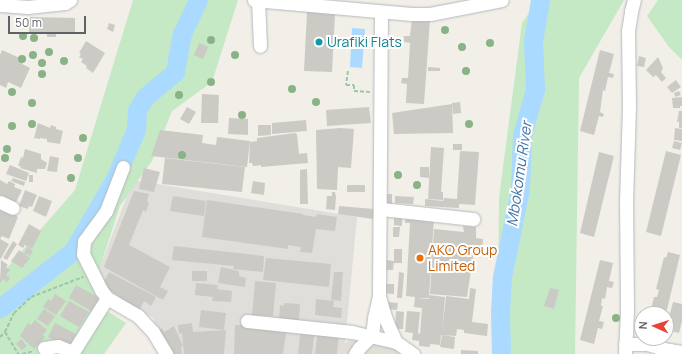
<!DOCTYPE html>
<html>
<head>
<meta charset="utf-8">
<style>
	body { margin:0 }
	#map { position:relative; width:682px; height:354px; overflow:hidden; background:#f1efe8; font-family:Manrope,sans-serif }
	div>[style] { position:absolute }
	.industrial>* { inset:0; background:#e0deda }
	.education>* { inset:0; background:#e1ded6 }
	.green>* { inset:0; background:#c5e8c5 }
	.water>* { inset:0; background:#aadaff }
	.river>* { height:19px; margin:-9.5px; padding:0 9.5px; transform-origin:9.5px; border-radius:9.5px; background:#aadaff }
	.building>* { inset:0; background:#cccac5 }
	.path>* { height:2px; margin-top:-1px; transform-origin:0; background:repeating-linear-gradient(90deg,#9cc7a9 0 4px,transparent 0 6px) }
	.roads { filter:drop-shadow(0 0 1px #b5b8bc) drop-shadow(0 0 1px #b5b8bc) }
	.minor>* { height:13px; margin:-6.5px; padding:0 6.5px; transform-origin:6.5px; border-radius:6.5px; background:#fff }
	.trees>* { width:8px; height:8px; margin:-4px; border-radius:50%; background:#89b387 }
	.dots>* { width:11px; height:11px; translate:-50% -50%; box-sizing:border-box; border:2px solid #fff; border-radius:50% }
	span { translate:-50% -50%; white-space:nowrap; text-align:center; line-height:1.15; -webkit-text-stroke:4px #fff; paint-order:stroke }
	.culture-label { font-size:14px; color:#0d838f }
	.left { translate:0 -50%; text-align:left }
	.food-label { font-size:14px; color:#c56008 }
	.water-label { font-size:15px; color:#4174aa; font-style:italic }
	.north { position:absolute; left:634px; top:306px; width:40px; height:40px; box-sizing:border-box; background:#fff; border:1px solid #bfc1c3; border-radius:50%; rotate:273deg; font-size:11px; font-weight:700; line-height:16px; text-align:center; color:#5f6368 }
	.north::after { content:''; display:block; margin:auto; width:14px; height:18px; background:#ea4335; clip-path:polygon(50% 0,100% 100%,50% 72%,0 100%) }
	.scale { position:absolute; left:8px; top:16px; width:78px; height:18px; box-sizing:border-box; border:2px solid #5f6368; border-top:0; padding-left:5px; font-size:12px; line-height:14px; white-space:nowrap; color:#5f6368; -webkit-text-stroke:3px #fff; paint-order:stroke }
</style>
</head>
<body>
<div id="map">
	<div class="industrial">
		<div style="clip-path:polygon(133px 180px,357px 217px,344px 354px,169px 354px,153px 318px,95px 280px)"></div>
	</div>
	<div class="education">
		<div style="clip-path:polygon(349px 340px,415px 348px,416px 354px,334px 354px)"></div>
	</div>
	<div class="green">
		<div style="clip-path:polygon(133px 0,238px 0,212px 82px,172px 111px,152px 161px,120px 206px,100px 267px,102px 283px,94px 325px,66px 354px,0 354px,0 276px,75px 190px)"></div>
		<div style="clip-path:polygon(538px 0,624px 0,579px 78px,575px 354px,493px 354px,498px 301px,499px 198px,522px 23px)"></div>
		<div style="clip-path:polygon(658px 0,682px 0,682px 60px,669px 47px,647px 16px)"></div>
		<div style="clip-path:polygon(104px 309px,126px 323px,104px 354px,77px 354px)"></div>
	</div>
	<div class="water">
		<div style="clip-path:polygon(352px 28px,365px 29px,362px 68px,350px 67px)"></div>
	</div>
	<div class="river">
		<div style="left:0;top:308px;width:93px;rotate:-38deg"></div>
		<div style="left:73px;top:251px;width:83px;rotate:-59.7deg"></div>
		<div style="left:115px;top:179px;width:54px;rotate:-67.2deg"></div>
		<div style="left:136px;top:129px;width:19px;rotate:-87deg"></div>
		<div style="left:137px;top:110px;width:15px;rotate:-58deg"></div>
		<div style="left:145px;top:97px;width:39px;rotate:-40deg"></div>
		<div style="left:175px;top:72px;width:39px;rotate:-80deg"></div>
		<div style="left:182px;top:34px;width:38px;rotate:-65deg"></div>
		<div style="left:501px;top:354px;width:41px;rotate:-91.4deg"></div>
		<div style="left:500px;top:313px;width:36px;rotate:-87deg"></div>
		<div style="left:502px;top:277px;width:90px;rotate:-78.4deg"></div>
		<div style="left:520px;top:189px;width:54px;rotate:-87.9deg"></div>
		<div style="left:522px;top:135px;width:48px;rotate:-74.2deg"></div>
		<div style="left:535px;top:89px;width:48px;rotate:-92.4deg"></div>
		<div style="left:533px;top:41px;width:42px;rotate:-80.3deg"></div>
	</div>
	<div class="building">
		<div style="clip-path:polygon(307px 12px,335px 14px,332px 72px,304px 71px)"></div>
		<div style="clip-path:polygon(30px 17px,75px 18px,75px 33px,61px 33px,56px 34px,56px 37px,47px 37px,47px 34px,42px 33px,29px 32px)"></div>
		<div style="clip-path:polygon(412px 19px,430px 20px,424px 104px,406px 103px,407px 84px,401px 83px,402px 78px,408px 78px,410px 43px,404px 42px,404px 36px,410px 36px)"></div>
		<div style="clip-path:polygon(109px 23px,115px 25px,113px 32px,107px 29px)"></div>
		<div style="clip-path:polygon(86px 41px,105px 53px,93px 73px,86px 68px,87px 66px,81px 62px,83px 59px,79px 57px,81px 54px,79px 53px)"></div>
		<div style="clip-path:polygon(199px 43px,208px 47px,203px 59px,194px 55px)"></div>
		<div style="clip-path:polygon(2px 50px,24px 60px,22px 64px,30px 68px,21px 88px,8px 82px,6px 88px,0 85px,0 55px)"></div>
		<div style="clip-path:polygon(600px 50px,614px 54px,609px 73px,614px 74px,613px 78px,608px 77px,605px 91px,603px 90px,600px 112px,604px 114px,603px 117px,599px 116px,594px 135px,580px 131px)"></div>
		<div style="clip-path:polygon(639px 56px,646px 58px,644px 67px,637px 66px)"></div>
		<div style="clip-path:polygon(658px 57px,663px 68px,661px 72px,666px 78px,662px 82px,656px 75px,653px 77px,646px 70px)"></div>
		<div style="clip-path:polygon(428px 67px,440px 68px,440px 71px,428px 71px)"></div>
		<div style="clip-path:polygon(676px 80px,681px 87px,672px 93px,667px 87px)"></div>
		<div style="clip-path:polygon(679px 91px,681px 95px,675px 97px,674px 93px)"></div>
		<div style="clip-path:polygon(202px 94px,219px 95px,218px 123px,201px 123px)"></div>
		<div style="clip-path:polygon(682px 97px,682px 106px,680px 106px,680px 108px,673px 108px,672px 98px)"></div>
		<div style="clip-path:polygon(460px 102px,461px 113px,453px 114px,452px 103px)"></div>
		<div style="clip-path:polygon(452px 104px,453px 133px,394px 134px,392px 113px)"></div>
		<div style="clip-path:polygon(187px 107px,196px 112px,189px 124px,180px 119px)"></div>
		<div style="clip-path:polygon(369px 107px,371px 123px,327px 126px,326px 110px)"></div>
		<div style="clip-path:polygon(679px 111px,682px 111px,682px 128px,679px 128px,679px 122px,677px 122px)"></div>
		<div style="clip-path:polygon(229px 118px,248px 119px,248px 135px,228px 134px)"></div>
		<div style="clip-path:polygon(306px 120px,307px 131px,272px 134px,272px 123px)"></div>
		<div style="clip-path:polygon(38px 123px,50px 128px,51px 125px,56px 127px,56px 129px,63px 131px,60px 144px,47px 142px,47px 139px,40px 138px,40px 139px,34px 138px)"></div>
		<div style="clip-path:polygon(258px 125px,271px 125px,271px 135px,258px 136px)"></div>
		<div style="clip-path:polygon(340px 128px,354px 129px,351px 168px,338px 167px,337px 190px,317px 189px,316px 130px)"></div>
		<div style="clip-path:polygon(675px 128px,682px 129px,682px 141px,674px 140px)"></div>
		<div style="clip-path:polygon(160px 130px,203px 135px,202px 143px,216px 145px,217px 137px,250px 141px,247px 167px,151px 156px)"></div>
		<div style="clip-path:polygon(295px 133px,297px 134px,299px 154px,307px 153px,308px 163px,261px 167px,261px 165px,253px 166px,252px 163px,249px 163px,250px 142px,257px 141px,257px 138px)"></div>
		<div style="clip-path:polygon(674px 141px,682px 143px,680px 150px,672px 148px)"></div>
		<div style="clip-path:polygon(453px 144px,462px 144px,462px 150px,453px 150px)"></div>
		<div style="clip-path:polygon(431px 147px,444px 148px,441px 192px,443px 192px,443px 200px,428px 199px)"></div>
		<div style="clip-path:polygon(25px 149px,41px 154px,41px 159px,47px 163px,45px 169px,37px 169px,37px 173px,20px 168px,21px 166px,18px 166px,21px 157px,23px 158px)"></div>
		<div style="clip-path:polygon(460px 151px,479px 152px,475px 205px,459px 204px,459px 208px,425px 206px,425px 199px,443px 201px,444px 198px,457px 199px)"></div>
		<div style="clip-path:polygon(666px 151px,681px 155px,661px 236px,646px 232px)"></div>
		<div style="clip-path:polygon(599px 152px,614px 156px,594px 237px,580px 233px)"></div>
		<div style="clip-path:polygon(50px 156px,59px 158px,57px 172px,47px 171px)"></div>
		<div style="clip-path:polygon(165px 158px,245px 167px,242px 192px,162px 184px)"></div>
		<div style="clip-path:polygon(10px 165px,29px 173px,26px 181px,6px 174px)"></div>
		<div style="clip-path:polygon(420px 167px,429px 167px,429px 178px,420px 177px)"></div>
		<div style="clip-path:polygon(144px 168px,160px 172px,154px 192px,139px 189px)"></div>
		<div style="clip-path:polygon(307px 169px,308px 204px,300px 204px,300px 170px)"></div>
		<div style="clip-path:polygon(29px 175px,33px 175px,33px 182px,29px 182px)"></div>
		<div style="clip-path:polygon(13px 178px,25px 182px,24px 186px,11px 181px)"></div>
		<div style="clip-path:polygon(0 180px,7px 184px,9px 181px,15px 184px,14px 187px,22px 190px,15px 204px,0 198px)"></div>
		<div style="clip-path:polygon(253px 181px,265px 183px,264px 195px,251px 193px)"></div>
		<div style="clip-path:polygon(347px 185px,365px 185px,365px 192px,347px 192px)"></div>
		<div style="clip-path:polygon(25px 190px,37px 195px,32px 207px,29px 206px,28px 209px,19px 206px)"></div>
		<div style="clip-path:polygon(134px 191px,149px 194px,147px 201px,149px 203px,146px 212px,143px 210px,129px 245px,170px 267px,160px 287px,168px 291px,163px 300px,104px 267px)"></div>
		<div style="clip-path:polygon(332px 192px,335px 192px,336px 197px,335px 210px,326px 209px,327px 196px,332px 196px)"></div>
		<div style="clip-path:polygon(385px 194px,392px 194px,392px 205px,385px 205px)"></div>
		<div style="clip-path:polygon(39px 196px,52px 201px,46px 217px,33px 211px)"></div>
		<div style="clip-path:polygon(173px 196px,206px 201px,204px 216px,170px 211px)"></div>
		<div style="clip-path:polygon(395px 196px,414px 197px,413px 204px,395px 203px)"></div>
		<div style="clip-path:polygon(207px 200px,303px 214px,301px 229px,303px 215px,316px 217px,317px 214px,337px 217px,335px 231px,316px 229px,312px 253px,300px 252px,301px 247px,288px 245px,288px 249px,202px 237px)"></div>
		<div style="clip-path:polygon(339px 206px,374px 209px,373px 219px,338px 214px)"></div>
		<div style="clip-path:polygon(0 209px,19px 210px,16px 216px,18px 217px,9px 239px,2px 236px,0 239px,9px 244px,0 260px)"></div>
		<div style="clip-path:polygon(394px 216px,402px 216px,402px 226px,394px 225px)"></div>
		<div style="clip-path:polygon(406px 217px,434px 218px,429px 298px,417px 298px,429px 299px,429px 301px,429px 295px,445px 297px,442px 332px,446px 296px,469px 299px,470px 288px,476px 289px,472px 322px,488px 324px,487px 336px,464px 333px,464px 330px,457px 329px,456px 336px,441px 335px,440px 345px,430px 344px,430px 347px,419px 346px,419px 341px,412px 340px,413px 333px,405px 332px,407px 311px,420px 312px,418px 333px,420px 334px,422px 308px,414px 307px,415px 297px,406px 296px,410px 223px,405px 223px)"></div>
		<div style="clip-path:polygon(29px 224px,41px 231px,32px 249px,25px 245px,23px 248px,18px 245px)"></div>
		<div style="clip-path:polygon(463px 226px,476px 227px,476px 238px,483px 239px,482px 252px,474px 251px,467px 297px,430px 294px,434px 229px,464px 232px)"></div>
		<div style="clip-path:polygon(393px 227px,400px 227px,399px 237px,393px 237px)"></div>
		<div style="clip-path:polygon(13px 241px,17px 244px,7px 260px,3px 258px)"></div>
		<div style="clip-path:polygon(174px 246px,264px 256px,263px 272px,233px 269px,234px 266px,172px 260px)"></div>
		<div style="clip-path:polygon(27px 247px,33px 251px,30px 256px,24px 253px)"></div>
		<div style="clip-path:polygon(394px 249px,402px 249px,402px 263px,394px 263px)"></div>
		<div style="clip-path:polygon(19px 250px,30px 258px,22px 268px,11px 261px)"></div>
		<div style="clip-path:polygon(668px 252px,680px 255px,666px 314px,650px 314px,654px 297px,657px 297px,659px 290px,656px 289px,664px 257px,666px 258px)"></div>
		<div style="clip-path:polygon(266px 258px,331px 264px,329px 287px,263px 280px)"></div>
		<div style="clip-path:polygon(1px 260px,8px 265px,6px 267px,10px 270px,6px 275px,10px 278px,7px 282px,3px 279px,0 283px)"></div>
		<div style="clip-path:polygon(386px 260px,394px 261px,393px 270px,385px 270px)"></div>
		<div style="clip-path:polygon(600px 260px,613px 263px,609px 281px,614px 282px,612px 288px,607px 287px,605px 299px,602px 298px,601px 306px,603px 306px,599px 321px,604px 322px,602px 329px,598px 328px,594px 344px,580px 340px)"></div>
		<div style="clip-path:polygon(221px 267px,239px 271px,239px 276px,246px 278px,245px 287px,218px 283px)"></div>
		<div style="clip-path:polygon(192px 271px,207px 271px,207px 281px,192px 281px)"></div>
		<div style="clip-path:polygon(109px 272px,156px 297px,151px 306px,144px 301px,139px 311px,102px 285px)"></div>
		<div style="clip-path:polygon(334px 272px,343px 272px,341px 301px,331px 300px)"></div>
		<div style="clip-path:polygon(399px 272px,404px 273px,402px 298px,397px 298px)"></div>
		<div style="clip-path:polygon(255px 281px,276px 283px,273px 316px,252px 315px)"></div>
		<div style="clip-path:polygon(196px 283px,218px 285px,217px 289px,232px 291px,231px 302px,212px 301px,213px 297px,195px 295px)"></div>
		<div style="clip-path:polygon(385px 284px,394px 284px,394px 294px,385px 293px)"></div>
		<div style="clip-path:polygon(76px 285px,99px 298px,91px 311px,69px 298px)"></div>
		<div style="clip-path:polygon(550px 288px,559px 290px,554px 309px,544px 306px)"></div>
		<div style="clip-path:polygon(55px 294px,66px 301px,56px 315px,43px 307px,48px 299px,51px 301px)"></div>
		<div style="clip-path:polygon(316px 299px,334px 301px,333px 307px,342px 308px,341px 318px,315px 315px)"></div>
		<div style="clip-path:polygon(69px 301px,89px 312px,79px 327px,60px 316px)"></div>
		<div style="clip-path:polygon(388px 302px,398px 303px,397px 310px,387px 309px)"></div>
		<div style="clip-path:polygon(673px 302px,682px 304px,682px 321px,679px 333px,666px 330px)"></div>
		<div style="clip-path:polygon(284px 303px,300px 304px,299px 321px,279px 320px,280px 305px,284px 306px)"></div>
		<div style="clip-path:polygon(44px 309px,55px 316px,48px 326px,37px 319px)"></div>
		<div style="clip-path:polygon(201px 310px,226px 313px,224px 330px,199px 327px)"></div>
		<div style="clip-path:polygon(396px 311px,404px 312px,403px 329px,395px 329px)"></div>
		<div style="clip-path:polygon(35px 320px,47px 330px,43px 335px,34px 328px,45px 337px,34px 349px,20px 336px,28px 323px,31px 325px)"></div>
		<div style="clip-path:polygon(55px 323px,76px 334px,69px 348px,48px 337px)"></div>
		<div style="clip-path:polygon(192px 323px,193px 332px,226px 330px,224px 354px,184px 354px,182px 333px,179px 334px,178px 325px)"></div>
		<div style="clip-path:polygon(235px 325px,287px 326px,283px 354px,234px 354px)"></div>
		<div style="clip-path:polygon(174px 326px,183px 346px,181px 347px,182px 354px,171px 354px,159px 330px,162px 328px,164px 332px)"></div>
		<div style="clip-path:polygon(301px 326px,315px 328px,312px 354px,298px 354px)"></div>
		<div style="clip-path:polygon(318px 330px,339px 333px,337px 354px,315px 354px)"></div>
		<div style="clip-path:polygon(442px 335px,455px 337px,454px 349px,440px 347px)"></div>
		<div style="clip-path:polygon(21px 339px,27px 346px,22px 350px,16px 344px)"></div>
		<div style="clip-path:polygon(461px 350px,478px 351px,478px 354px,461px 354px)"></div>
	</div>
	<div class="path">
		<div style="left:348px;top:71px;width:14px;rotate:98deg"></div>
		<div style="left:346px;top:85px;width:8px"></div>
		<div style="left:354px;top:85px;width:6px;rotate:90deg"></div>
		<div style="left:354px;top:91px;width:16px;rotate:4deg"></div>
		<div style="left:5px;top:332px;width:26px;rotate:59deg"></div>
		<div style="left:0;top:337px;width:7px;rotate:-45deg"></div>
		<div style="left:5px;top:332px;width:21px;rotate:-65deg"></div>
		<div style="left:14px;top:313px;width:23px;rotate:-43deg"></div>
		<div style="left:31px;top:297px;width:56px;rotate:-21deg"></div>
		<div style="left:22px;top:354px;width:12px;rotate:-14deg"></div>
	</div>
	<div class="roads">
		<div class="minor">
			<div style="left:254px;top:0;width:158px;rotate:5.1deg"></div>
			<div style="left:411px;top:14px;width:19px"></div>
			<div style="left:430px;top:14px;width:73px;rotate:-11deg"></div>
			<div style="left:258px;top:0;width:46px;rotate:87.5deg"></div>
			<div style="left:0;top:5px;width:28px;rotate:4deg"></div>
			<div style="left:28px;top:7px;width:37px;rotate:-6deg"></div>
			<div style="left:65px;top:3px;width:6px;rotate:-31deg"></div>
			<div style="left:123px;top:167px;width:47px;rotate:111.1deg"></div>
			<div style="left:106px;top:211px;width:37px;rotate:126deg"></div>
			<div style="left:84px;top:241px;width:13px;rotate:94deg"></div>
			<div style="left:83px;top:254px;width:40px;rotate:63.4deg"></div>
			<div style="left:101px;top:290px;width:10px;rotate:53deg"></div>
			<div style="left:107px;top:298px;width:36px;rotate:30deg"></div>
			<div style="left:138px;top:316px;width:22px;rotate:47deg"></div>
			<div style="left:153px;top:332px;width:26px;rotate:59deg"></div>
			<div style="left:0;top:202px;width:14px;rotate:25deg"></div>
			<div style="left:381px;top:209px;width:93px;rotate:6.2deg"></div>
			<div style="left:379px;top:297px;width:24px;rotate:73deg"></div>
			<div style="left:386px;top:320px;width:24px;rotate:66deg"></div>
			<div style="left:396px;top:342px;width:21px;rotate:35deg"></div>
			<div style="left:247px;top:321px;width:106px;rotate:6deg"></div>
			<div style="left:352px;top:332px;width:45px;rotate:12.8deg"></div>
			<div style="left:625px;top:344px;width:22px"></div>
			<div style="left:647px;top:344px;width:22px;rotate:16deg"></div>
			<div style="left:44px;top:348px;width:14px;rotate:-8deg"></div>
			<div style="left:58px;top:346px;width:16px;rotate:22deg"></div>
			<div style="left:73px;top:352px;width:64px;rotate:-57.8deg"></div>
			<div style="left:661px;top:353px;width:9px;rotate:-21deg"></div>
			<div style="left:669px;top:350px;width:13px;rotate:9deg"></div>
			<div style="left:355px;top:354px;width:7px;rotate:-56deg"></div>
			<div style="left:359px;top:348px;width:18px;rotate:-45deg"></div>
			<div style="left:372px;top:335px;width:17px;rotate:-83deg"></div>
			<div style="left:374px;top:318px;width:22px;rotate:-77deg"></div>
			<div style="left:379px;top:297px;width:285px;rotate:-89.6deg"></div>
			<div style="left:625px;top:354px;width:43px;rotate:-87.3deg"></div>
			<div style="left:627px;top:311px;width:109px;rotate:-90.5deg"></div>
			<div style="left:626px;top:202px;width:94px;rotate:-88.2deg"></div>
			<div style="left:629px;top:108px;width:77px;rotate:-90.7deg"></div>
			<div style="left:628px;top:31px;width:20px;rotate:-81deg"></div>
			<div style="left:631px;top:11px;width:11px;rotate:-75deg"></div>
		</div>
	</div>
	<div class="trees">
		<div style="left:445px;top:30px"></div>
		<div style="left:23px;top:36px"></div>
		<div style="left:34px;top:38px"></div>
		<div style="left:211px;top:40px"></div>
		<div style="left:490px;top:43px"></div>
		<div style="left:462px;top:47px"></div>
		<div style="left:49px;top:52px"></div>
		<div style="left:33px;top:55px"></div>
		<div style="left:235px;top:55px"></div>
		<div style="left:22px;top:59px"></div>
		<div style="left:64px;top:61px"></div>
		<div style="left:42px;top:63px"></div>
		<div style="left:466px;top:71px"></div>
		<div style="left:42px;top:74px"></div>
		<div style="left:211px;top:82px"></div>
		<div style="left:292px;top:89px"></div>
		<div style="left:12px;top:92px"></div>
		<div style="left:179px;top:95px"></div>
		<div style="left:316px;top:102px"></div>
		<div style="left:32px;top:103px"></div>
		<div style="left:242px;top:115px"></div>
		<div style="left:32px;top:124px"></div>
		<div style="left:469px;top:124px"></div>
		<div style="left:12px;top:126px"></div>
		<div style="left:83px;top:138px"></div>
		<div style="left:7px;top:149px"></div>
		<div style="left:182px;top:155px"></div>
		<div style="left:5px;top:158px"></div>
		<div style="left:78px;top:158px"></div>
		<div style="left:398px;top:175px"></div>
		<div style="left:71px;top:178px"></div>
		<div style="left:417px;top:185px"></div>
		<div style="left:616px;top:318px"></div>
	</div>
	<div class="dots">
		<div style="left:319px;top:42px;background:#0f9aa8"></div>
		<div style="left:420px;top:258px;background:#e8710a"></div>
	</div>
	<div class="culture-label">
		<span class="left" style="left:327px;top:42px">Urafiki Flats</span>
	</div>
	<div class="food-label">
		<span class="left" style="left:428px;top:258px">AKO Group<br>Limited</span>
	</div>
	<div class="water-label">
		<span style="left:519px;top:174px;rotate:-82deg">Mbokomu River</span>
	</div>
	<div class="north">N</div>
	<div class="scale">50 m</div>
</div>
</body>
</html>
